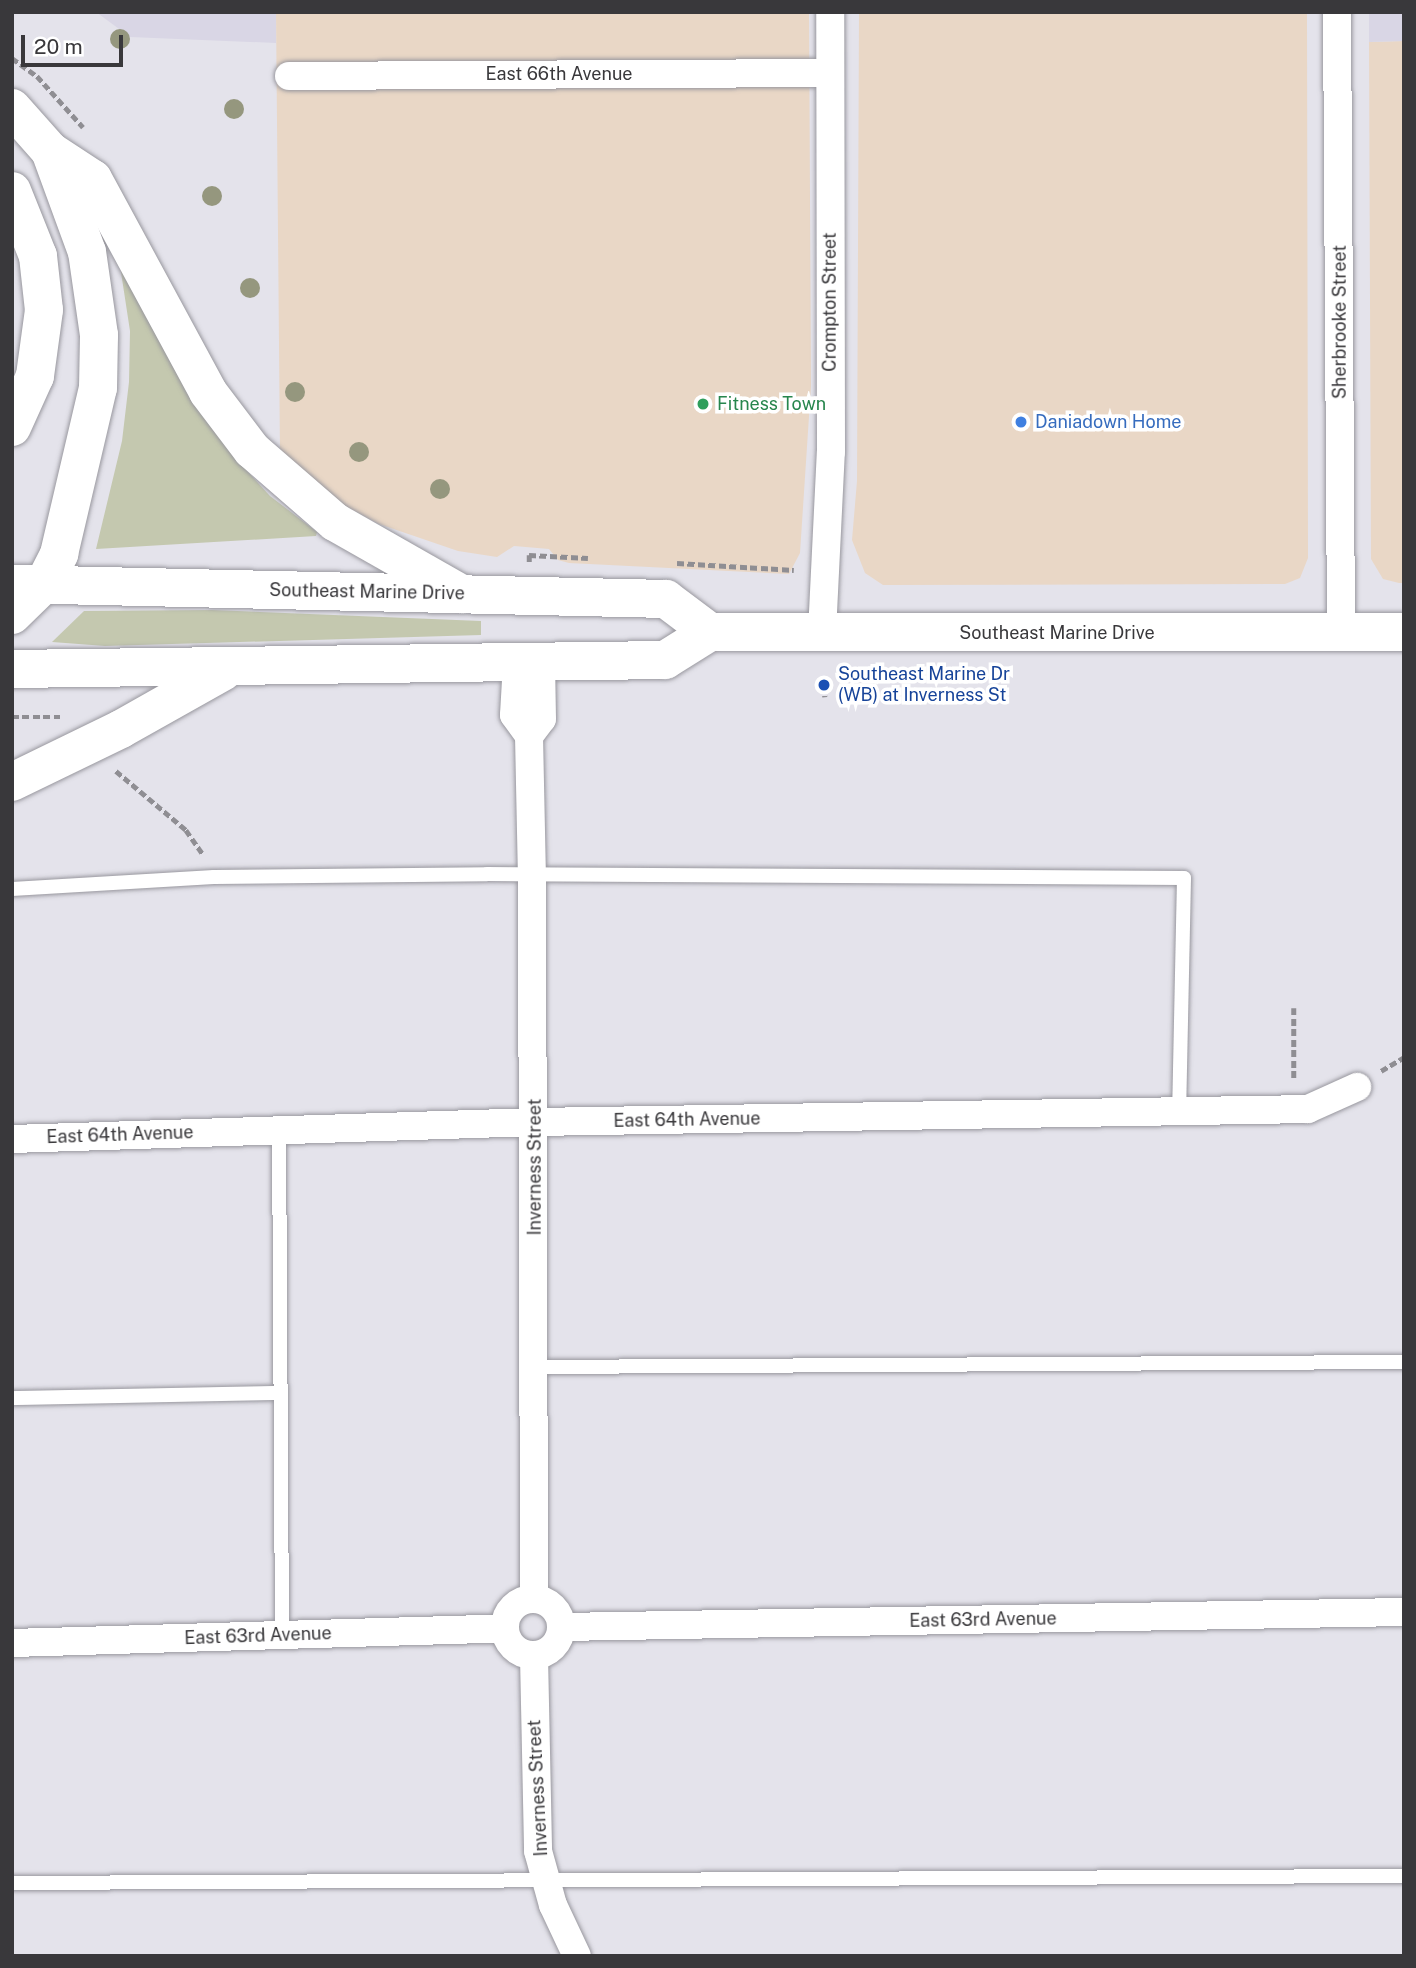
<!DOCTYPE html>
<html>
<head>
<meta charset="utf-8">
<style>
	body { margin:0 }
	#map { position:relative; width:1416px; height:1968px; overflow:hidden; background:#e4e3eb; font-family:"Public Sans",sans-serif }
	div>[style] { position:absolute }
	.commercial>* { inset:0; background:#e9d7c6 }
	.built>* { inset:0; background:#d9d6e5 }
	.green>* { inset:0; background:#c4c8af }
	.path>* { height:4.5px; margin-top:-2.25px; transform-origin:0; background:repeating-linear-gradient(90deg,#8f8e93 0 7px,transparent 0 10.5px) }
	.roads { filter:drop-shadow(0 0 2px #98979e) drop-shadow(0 0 2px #98979e) }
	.service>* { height:14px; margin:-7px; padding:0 7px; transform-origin:7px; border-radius:7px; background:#fff }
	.minor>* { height:28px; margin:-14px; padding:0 14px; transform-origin:14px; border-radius:14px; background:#fff }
	.minor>.ring { margin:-14px; padding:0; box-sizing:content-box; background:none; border:28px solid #fff; border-radius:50% }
	.primary>* { height:38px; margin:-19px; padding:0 19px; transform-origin:19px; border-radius:19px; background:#fff }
	.motorway>* { height:38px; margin:-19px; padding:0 19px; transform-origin:19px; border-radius:19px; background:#fff }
	.trees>* { width:20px; height:20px; margin:-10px; border-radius:50%; background:#95977e }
	.dots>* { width:19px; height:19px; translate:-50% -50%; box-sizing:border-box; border:4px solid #fff; border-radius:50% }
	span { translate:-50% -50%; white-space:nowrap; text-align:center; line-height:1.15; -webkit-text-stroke:7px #fff; paint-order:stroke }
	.street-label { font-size:18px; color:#39383b }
	.leisure-label { font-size:18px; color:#27864d }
	.left { translate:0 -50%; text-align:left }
	.shop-label { font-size:18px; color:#366cbe }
	.transit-label { font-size:18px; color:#164399 }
	.frame { position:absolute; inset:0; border:14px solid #39383b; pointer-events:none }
	.scale { position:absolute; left:21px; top:35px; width:102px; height:32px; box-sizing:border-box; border:4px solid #39383b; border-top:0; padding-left:9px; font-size:21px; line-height:24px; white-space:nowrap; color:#39383b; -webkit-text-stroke:5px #fff; paint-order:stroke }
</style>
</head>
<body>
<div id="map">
	<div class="commercial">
		<div style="clip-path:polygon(276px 12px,809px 12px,811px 386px,800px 553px,789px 574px,569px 563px,558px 560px,549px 549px,514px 546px,497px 557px,458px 551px,379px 524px,345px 506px,280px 455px)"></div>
		<div style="clip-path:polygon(859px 12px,1307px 12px,1308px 558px,1300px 578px,1285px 584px,883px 585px,865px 573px,852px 540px,857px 481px)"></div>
		<div style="clip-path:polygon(1404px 41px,1404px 583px,1399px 583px,1383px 579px,1371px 559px,1369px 42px)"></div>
	</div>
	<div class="built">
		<div style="clip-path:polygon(96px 12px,276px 12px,276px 43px,130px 37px)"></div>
		<div style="clip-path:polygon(1369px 12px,1404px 12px,1404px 41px,1369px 42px)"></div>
	</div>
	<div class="green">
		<div style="clip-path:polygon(119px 259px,229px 451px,270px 496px,317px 532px,316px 536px,96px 549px,122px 441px,129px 382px,130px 331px)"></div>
		<div style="clip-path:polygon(212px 610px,481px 621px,481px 635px,105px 646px,52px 642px,84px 611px)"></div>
	</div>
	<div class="path">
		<div style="left:12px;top:58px;width:31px;rotate:36deg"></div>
		<div style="left:37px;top:76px;width:69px;rotate:48deg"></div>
		<div style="left:529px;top:562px;width:7px;rotate:-90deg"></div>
		<div style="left:529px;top:555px;width:59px;rotate:2.9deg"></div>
		<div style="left:677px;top:563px;width:117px;rotate:3.4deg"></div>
		<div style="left:824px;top:685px;width:12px;rotate:85deg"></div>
		<div style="left:12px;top:717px;width:48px"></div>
		<div style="left:116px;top:771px;width:92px;rotate:40.1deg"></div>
		<div style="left:186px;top:830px;width:29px;rotate:55deg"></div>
		<div style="left:1294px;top:1008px;width:71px;rotate:90deg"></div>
		<div style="left:1381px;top:1071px;width:27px;rotate:-31deg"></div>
	</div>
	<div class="roads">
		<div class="service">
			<div style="left:12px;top:889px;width:202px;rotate:-3.4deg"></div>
			<div style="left:214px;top:877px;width:273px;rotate:-0.6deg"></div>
			<div style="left:487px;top:874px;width:697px;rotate:0.33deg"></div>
			<div style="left:1184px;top:878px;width:233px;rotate:91.2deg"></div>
			<div style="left:279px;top:1129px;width:507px;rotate:89.66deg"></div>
			<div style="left:534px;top:1367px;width:870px;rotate:-0.33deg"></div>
			<div style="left:12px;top:1398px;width:267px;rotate:-1.1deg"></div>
			<div style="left:12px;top:1883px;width:1392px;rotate:-0.29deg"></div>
		</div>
		<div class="minor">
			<div style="left:1337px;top:12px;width:621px;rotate:89.63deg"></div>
			<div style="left:289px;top:76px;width:541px;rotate:-0.32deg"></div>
			<div style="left:822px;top:633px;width:181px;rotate:-87.2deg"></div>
			<div style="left:831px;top:452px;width:440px;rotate:-90.1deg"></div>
			<div style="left:517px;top:663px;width:52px;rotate:93.3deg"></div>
			<div style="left:514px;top:715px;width:26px;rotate:54deg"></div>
			<div style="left:529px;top:736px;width:138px;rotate:88.8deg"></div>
			<div style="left:532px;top:874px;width:725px;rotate:89.84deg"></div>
			<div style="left:529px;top:736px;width:21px;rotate:-53deg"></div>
			<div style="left:542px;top:719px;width:57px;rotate:-91deg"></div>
			<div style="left:12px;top:1139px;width:523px;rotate:-1.86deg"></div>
			<div style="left:535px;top:1122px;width:773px;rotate:-0.96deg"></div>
			<div style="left:1308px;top:1109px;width:54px;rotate:-24.2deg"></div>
			<div class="ring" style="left:505px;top:1599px;width:28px;height:28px"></div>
			<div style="left:562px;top:1627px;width:842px;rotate:-1.02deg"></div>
			<div style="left:12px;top:1643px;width:492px;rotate:-1.7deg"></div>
			<div style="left:534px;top:1656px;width:195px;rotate:88.8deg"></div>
			<div style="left:538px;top:1851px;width:56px;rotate:74.5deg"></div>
			<div style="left:553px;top:1905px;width:56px;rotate:64.8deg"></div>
		</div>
		<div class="primary">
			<div style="left:12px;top:584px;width:654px;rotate:1.31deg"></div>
			<div style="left:666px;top:599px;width:55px;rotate:36.9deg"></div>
			<div style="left:12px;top:669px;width:653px;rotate:-0.79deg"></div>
			<div style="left:665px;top:660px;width:53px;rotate:-31.9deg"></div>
			<div style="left:710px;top:632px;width:694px"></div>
			<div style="left:12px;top:782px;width:121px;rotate:-25.9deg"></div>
			<div style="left:121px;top:729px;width:118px;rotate:-29.4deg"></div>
		</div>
		<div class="motorway">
			<div style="left:12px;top:108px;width:57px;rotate:48.5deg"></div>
			<div style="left:50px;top:151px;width:51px;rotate:33.1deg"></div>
			<div style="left:93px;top:179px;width:242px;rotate:61.6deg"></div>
			<div style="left:208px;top:392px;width:73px;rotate:52.8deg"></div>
			<div style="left:252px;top:450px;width:110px;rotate:40.9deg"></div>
			<div style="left:335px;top:522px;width:146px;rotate:29.6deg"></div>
			<div style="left:12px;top:191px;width:70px;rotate:68.2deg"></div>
			<div style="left:38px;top:256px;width:54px;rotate:83.7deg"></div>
			<div style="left:44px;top:310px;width:67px;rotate:97.8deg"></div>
			<div style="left:35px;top:376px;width:56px;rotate:114.3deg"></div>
			<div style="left:12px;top:615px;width:45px;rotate:-44.1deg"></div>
			<div style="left:44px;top:584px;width:34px;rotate:-63deg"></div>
			<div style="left:59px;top:554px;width:171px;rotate:-76.8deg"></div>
			<div style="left:98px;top:388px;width:53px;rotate:-88.9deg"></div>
			<div style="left:99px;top:335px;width:84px;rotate:-98.2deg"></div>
			<div style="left:87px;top:252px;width:108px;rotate:-110.1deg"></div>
		</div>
	</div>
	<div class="trees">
		<div style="left:120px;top:39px"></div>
		<div style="left:234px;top:109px"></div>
		<div style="left:212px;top:196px"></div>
		<div style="left:250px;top:288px"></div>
		<div style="left:295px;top:392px"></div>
		<div style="left:359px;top:452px"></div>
		<div style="left:440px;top:489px"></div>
	</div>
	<div class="dots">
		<div style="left:703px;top:404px;background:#2e9e5b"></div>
		<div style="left:1021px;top:422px;background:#3f7fe0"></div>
		<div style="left:824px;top:685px;background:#1a4fb4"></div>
	</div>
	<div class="street-label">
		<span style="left:559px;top:74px">East 66th Avenue</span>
		<span style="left:830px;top:302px;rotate:-90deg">Crompton Street</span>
		<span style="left:1340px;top:322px;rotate:-90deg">Sherbrooke Street</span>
		<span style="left:367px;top:592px;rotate:1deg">Southeast Marine Drive</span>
		<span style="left:1057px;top:633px">Southeast Marine Drive</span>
		<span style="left:687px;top:1120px;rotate:-1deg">East 64th Avenue</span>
		<span style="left:120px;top:1135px;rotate:-2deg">East 64th Avenue</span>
		<span style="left:535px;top:1167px;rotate:-90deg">Inverness Street</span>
		<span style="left:983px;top:1620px;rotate:-1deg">East 63rd Avenue</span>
		<span style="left:258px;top:1636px;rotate:-2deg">East 63rd Avenue</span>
		<span style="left:538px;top:1788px;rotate:-93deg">Inverness Street</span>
	</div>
	<div class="leisure-label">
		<span class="left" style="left:717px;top:404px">Fitness Town</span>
	</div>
	<div class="shop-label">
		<span class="left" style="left:1035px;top:422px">Daniadown Home</span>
	</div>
	<div class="transit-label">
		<span class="left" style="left:838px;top:685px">Southeast Marine Dr<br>(WB) at Inverness St</span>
	</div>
	<div class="frame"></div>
	<div class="scale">20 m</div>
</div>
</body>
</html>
